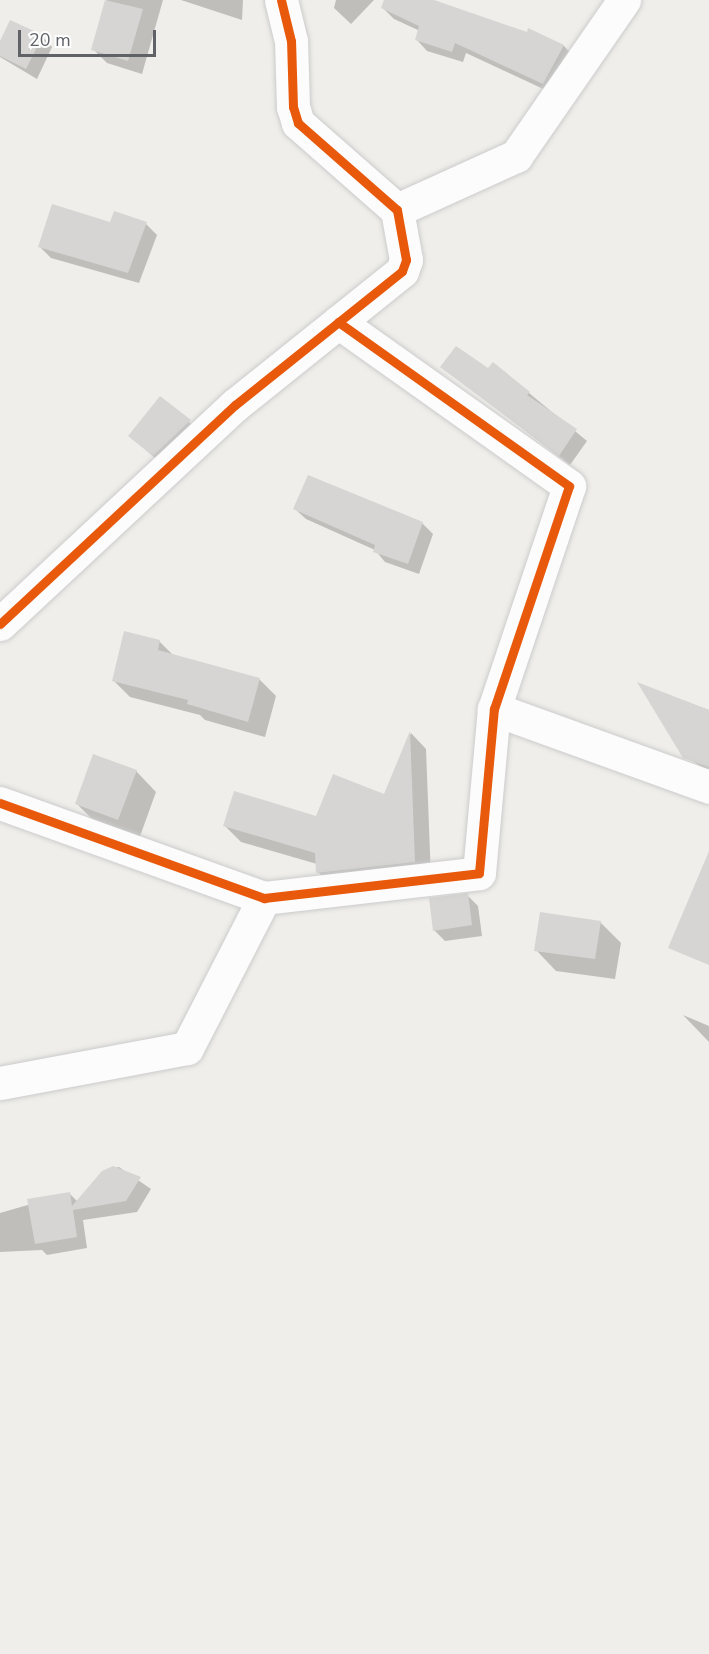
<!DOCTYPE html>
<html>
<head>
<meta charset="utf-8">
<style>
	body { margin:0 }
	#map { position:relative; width:709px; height:1654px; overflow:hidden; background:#efeeea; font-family:"Nunito Sans",sans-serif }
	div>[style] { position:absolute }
	.shadow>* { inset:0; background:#0003 }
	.building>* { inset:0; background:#d6d5d3 }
	.roads { filter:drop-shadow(0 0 2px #cbcccc) drop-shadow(0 0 2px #cbcccc) }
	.street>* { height:33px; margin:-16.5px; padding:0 16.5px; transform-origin:16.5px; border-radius:16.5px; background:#fdfcfc }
	.cycleway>* { height:9px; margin:-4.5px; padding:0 4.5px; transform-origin:4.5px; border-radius:4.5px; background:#e8590c }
	span { translate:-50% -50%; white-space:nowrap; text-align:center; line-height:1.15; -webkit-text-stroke:6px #fff; paint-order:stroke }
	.scale { position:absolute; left:18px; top:30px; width:138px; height:27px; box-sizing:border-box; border:3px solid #5f6368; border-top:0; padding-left:8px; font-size:18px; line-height:21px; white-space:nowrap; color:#5f6368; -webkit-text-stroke:4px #fff; paint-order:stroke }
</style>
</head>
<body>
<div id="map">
	<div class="shadow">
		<div style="clip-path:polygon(107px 0,163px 0,142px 74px,107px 63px,93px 49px)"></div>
		<div style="clip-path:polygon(181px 0,243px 0,242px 20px)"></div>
		<div style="clip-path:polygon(336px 0,374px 0,351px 24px,334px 8px)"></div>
		<div style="clip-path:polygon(386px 0,429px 0,528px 33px,529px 30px,564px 46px,574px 57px,554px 94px,466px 53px,463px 62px,427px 51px,417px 40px,420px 31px,394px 19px,383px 8px)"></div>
		<div style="clip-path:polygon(42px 36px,52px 47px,37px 79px,0 57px,0 44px)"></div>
		<div style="clip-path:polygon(111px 224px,146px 224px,157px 235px,139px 283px,51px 258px,40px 247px)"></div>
		<div style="clip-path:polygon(442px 367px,488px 370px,529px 393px,587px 441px,570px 465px)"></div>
		<div style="clip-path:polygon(160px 398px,201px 432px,164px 466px,130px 436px)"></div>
		<div style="clip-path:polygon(295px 509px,422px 523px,433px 534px,419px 574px,385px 562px,375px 550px,306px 519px)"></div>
		<div style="clip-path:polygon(159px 641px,174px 656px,259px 679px,276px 696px,265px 737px,205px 720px,200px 715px,130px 697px,113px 680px)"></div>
		<div style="clip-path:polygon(640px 685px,709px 710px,709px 773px,681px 752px)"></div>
		<div style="clip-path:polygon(411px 733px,426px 749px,431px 878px,335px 889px,318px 872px,317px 864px,241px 842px,224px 825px,317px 818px,385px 796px)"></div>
		<div style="clip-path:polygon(136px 771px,156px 792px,139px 839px,97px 824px,77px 804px)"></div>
		<div style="clip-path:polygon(467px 895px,478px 906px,482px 936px,445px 941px,434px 930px)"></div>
		<div style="clip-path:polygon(600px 922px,621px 943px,615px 979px,556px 971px,536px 950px)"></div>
		<div style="clip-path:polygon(683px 1015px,709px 1026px,709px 1042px)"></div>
		<div style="clip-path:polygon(119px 1167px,151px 1189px,137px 1212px,83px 1220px,87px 1248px,47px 1255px,42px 1250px,0 1252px,0 1213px,69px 1193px,78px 1202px,108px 1169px)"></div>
	</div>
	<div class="building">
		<div style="clip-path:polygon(105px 0,143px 9px,128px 61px,91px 50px)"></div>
		<div style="clip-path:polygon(384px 0,434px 0,527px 32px,528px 28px,564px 45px,543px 84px,455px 43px,452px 52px,415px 40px,419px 26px,381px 8px)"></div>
		<div style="clip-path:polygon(10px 20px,43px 35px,26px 69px,0 56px,0 41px)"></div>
		<div style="clip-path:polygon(52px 204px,110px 222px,114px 211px,147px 222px,128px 273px,38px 247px)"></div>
		<div style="clip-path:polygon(456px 346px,488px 368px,493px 362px,530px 392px,527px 395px,577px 429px,559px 456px,440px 367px)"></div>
		<div style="clip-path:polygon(160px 396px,191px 420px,153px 456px,128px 436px)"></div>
		<div style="clip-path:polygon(308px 475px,423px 522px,408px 564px,373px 552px,375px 545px,293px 509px)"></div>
		<div style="clip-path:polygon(124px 631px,160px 640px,158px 650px,260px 678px,248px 722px,187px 704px,188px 700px,112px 681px)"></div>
		<div style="clip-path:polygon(637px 682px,709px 710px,709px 767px,683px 758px)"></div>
		<div style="clip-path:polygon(410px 731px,415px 862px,316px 873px,315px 853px,223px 826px,234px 791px,316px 816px,333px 774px,384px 794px)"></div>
		<div style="clip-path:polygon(93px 754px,137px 770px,118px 820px,75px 804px)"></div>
		<div style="clip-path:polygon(709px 851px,709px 965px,668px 948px)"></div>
		<div style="clip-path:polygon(468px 893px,472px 925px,433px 931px,429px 898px)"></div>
		<div style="clip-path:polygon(540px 912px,601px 921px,595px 959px,534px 951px)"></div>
		<div style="clip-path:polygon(113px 1166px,141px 1177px,126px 1201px,73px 1210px,77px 1237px,35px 1244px,27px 1199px,70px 1192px,72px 1206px,102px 1171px)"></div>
	</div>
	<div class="roads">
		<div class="street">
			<div style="left:397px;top:210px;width:131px;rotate:-24.4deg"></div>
			<div style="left:516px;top:156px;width:190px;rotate:-55.3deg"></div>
			<div style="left:0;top:624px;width:321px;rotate:-43deg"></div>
			<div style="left:235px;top:405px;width:214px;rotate:-38.7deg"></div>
			<div style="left:402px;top:271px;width:12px;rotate:-70deg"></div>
			<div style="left:406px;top:260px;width:51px;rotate:-100.2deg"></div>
			<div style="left:397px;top:210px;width:132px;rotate:-138.7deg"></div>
			<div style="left:298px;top:123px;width:17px;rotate:-107deg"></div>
			<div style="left:293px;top:107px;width:66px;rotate:-91.7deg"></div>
			<div style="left:291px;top:41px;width:42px;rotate:-103.7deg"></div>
			<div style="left:494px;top:709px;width:229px;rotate:19.9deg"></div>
			<div style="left:0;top:803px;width:281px;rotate:19.8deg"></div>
			<div style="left:264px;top:898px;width:216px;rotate:-6.6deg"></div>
			<div style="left:479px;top:873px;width:165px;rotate:-84.8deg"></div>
			<div style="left:494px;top:709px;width:235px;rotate:-71.4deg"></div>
			<div style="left:569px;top:486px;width:283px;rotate:-144.6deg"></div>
			<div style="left:0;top:1083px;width:190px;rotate:-10.6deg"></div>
			<div style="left:187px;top:1048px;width:169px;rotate:-62.8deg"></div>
		</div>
	</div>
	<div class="cycleway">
		<div style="left:0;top:624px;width:321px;rotate:-43deg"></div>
		<div style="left:235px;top:405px;width:214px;rotate:-38.7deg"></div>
		<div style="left:402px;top:271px;width:12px;rotate:-70deg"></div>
		<div style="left:406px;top:260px;width:51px;rotate:-100.2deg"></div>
		<div style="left:397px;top:210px;width:132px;rotate:-138.7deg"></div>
		<div style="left:298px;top:123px;width:17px;rotate:-107deg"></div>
		<div style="left:293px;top:107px;width:66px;rotate:-91.7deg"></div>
		<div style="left:291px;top:41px;width:42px;rotate:-103.7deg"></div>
		<div style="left:0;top:803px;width:281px;rotate:19.8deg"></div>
		<div style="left:264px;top:898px;width:216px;rotate:-6.6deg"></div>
		<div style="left:479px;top:873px;width:165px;rotate:-84.8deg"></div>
		<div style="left:494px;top:709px;width:235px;rotate:-71.4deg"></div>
		<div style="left:569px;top:486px;width:283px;rotate:-144.6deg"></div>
	</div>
	<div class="scale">20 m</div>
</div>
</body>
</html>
